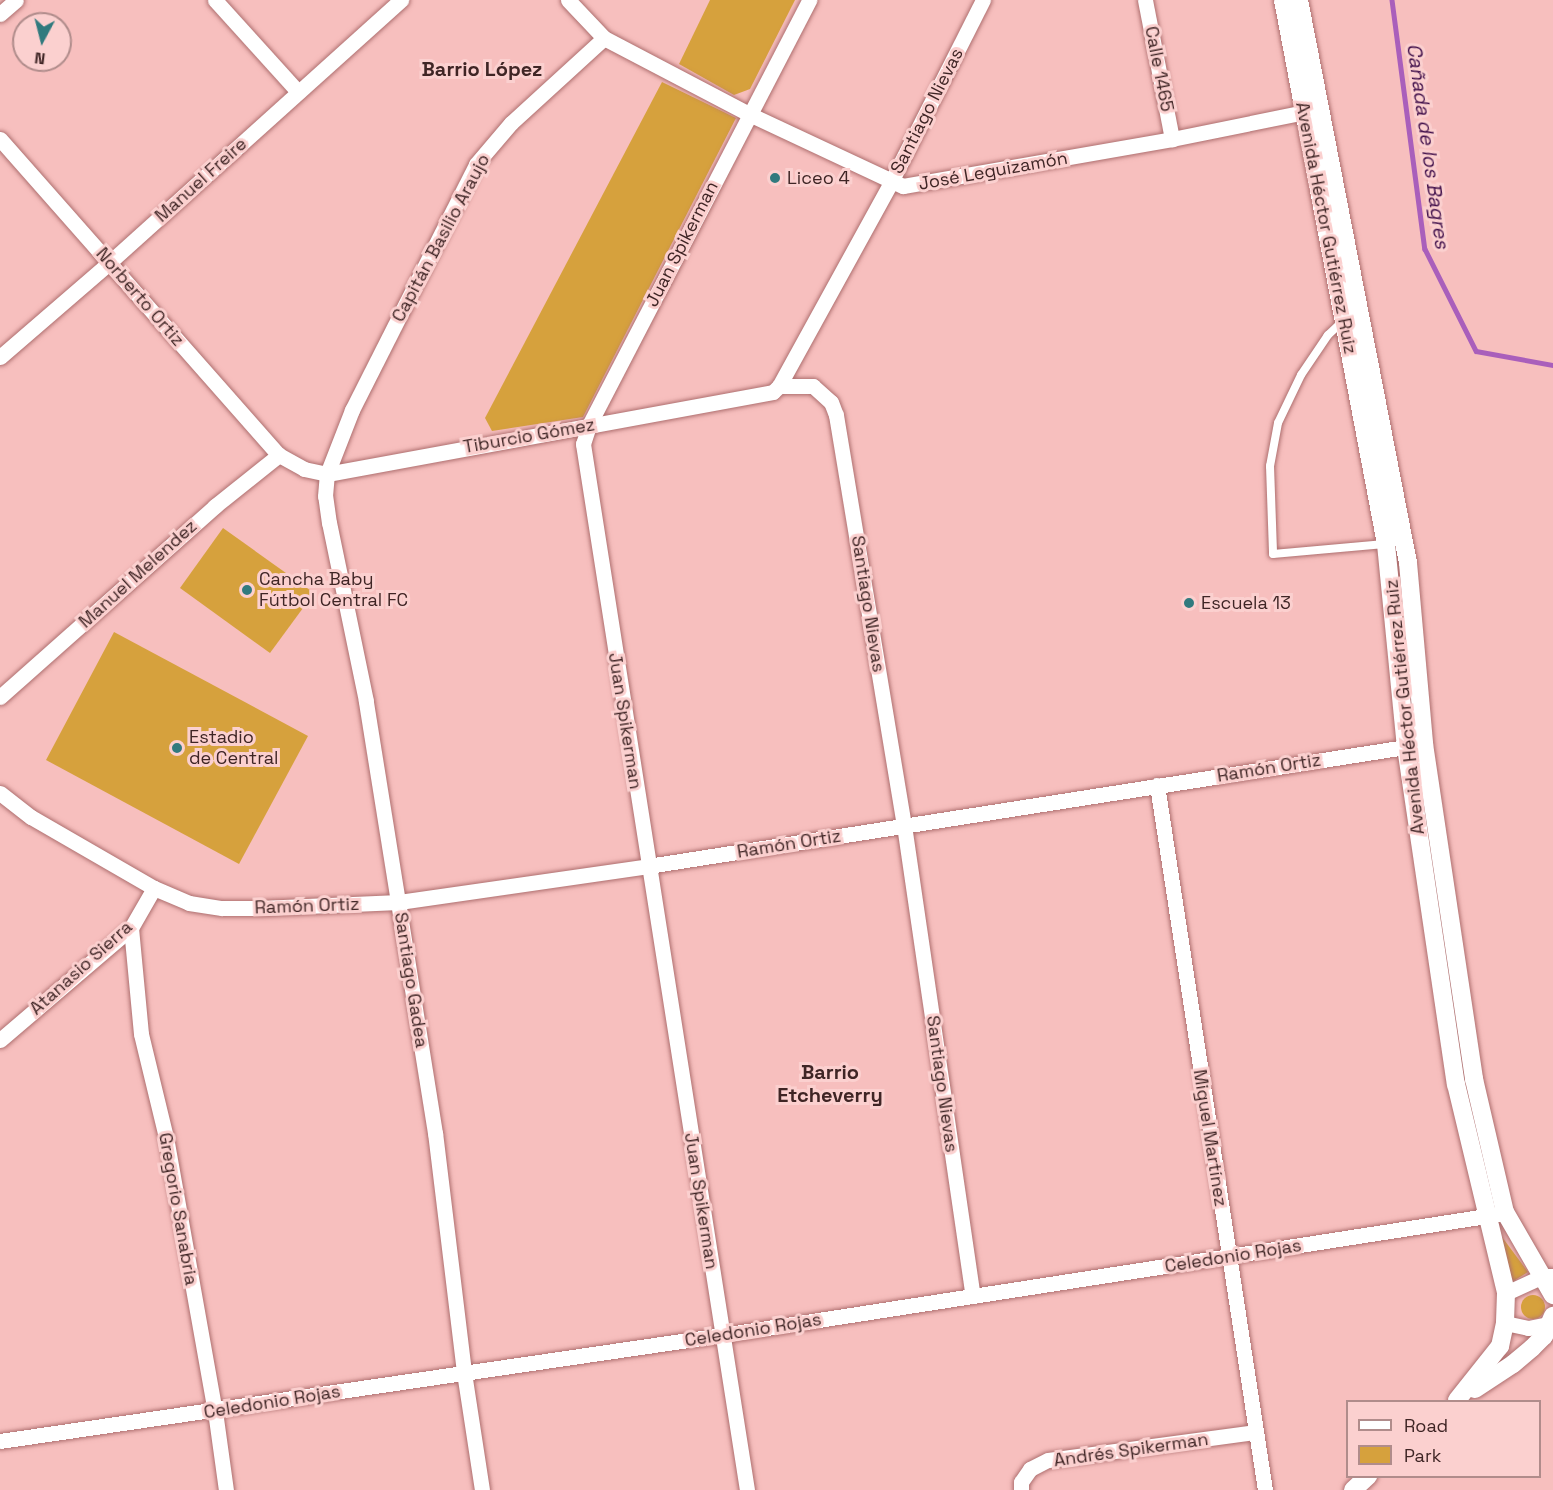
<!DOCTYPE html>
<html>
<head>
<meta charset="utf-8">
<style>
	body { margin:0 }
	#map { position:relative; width:1553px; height:1490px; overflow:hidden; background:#f7bfbe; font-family:"Space Grotesk",sans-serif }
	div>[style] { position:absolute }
	.green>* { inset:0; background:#d6a13d }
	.round { border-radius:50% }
	.stream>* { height:4.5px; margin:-2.25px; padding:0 2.25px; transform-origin:2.25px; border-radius:2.25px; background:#a95fbb }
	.roads { filter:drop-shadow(0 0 2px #ae6f6f) drop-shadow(0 0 2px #ae6f6f) }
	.service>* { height:8px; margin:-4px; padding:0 4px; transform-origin:4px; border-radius:4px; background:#fff }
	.minor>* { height:15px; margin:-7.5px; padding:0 7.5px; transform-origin:7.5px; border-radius:7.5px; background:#fff }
	.tertiary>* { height:18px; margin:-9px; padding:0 9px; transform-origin:9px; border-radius:9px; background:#fff }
	.dots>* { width:16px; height:16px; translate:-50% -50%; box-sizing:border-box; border:3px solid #fbd0cf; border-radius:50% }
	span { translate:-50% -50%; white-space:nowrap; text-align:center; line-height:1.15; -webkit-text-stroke:6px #fbd0cf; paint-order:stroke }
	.street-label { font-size:18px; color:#3f2525 }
	.poi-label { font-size:18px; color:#3f2525 }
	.left { translate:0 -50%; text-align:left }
	.neighbourhood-label { font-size:20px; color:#3f2525; font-weight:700 }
	.water-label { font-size:20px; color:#41104b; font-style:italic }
	.legend { position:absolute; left:1346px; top:1400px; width:195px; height:78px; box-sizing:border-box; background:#fbd0cf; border:2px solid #b08c8b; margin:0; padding:8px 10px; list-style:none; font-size:18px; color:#3f2525 }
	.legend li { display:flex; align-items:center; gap:12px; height:30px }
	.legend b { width:30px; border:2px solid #b08c8b }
	.north { position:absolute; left:12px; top:12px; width:60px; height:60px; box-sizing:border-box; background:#fbd0cf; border:2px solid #b08c8b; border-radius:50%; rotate:187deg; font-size:16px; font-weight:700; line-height:24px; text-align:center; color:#3f2525 }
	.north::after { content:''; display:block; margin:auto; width:21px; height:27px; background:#317a7e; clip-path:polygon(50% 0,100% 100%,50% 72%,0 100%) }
</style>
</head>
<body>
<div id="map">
	<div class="green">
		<div style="clip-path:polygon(710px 0,795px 0,750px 89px,734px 95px,679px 64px)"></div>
		<div style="clip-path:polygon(662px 82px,736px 118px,583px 417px,492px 431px,485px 418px)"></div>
		<div style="clip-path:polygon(223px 528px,314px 593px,270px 653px,180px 588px)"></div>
		<div style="clip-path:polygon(114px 632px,308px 736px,239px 864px,46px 760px)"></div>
		<div style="clip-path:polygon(1502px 1237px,1528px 1272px,1512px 1282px,1500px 1240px)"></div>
		<div class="round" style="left:1521px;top:1295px;width:24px;height:24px"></div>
	</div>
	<div class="stream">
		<div style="left:1392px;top:0;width:251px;rotate:82.5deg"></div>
		<div style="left:1425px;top:249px;width:114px;rotate:63.4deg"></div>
		<div style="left:1476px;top:351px;width:78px;rotate:10.3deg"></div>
	</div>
	<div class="roads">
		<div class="service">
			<div style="left:1343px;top:321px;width:21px;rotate:137deg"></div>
			<div style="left:1328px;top:335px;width:48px;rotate:124deg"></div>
			<div style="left:1301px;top:375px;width:53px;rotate:115.6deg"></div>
			<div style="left:1278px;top:423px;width:44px;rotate:100.5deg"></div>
			<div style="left:1270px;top:466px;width:88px;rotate:88deg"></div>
			<div style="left:1273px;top:554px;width:112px;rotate:-5.1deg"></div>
		</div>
		<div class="minor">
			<div style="left:215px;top:0;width:124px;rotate:47.9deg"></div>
			<div style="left:568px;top:0;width:52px;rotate:46.5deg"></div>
			<div style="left:604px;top:38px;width:164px;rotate:27.7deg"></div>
			<div style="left:749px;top:114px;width:170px;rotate:25.1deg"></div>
			<div style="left:903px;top:186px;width:273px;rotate:-9.9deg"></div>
			<div style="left:1172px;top:139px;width:145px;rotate:-11.5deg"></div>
			<div style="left:1145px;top:0;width:142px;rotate:79deg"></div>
			<div style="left:0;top:14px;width:21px;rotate:-41deg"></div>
			<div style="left:0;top:139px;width:422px;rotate:48.6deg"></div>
			<div style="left:279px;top:455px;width:29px;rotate:29deg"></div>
			<div style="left:304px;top:469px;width:24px;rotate:12deg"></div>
			<div style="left:327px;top:474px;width:453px;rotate:-10.4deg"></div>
			<div style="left:773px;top:392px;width:8px;rotate:-45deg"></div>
			<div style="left:779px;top:386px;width:233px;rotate:-61.2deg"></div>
			<div style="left:891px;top:182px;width:204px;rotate:-63.2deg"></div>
			<div style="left:0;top:357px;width:145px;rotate:-40.8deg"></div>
			<div style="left:110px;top:262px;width:392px;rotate:-42deg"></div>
			<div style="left:779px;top:386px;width:34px"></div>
			<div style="left:813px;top:386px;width:24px;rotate:42deg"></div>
			<div style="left:831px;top:402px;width:14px;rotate:69deg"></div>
			<div style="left:836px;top:415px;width:416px;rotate:80.6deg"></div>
			<div style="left:904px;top:825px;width:476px;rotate:81.7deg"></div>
			<div style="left:0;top:697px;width:288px;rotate:-41.6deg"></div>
			<div style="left:215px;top:506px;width:82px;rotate:-38.6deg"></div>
			<div style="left:1157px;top:785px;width:713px;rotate:81.29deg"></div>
			<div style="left:0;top:793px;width:39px;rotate:38deg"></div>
			<div style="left:31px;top:817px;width:142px;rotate:30deg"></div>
			<div style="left:154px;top:888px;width:38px;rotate:23deg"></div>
			<div style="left:189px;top:903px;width:33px;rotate:9deg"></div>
			<div style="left:222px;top:908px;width:38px"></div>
			<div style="left:260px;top:908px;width:139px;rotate:-2.5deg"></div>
			<div style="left:399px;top:902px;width:252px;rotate:-8.2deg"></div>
			<div style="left:648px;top:866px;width:786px;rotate:-8.93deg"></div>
			<div style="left:131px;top:928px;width:106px;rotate:84.6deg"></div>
			<div style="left:141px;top:1034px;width:106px;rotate:76.4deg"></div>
			<div style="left:166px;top:1137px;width:278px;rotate:79.9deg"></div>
			<div style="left:215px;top:1411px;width:80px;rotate:82.1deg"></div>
			<div style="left:0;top:1040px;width:172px;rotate:-40.5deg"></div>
			<div style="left:131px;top:928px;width:46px;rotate:-60.1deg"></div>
			<div style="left:1506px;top:1293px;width:41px;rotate:-24.7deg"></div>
			<div style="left:1543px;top:1276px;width:10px"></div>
			<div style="left:1505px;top:1323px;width:24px;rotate:12deg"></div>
			<div style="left:1528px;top:1328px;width:25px;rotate:-11deg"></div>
			<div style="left:0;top:1441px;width:730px;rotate:-8.35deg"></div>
			<div style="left:722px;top:1335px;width:786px;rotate:-8.85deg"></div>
			<div style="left:482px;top:1490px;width:119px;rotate:-98.7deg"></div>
			<div style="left:464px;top:1372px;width:241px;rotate:-96.9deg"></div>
			<div style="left:435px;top:1133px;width:437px;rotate:-99.1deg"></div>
			<div style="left:366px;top:701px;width:182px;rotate:-101.7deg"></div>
			<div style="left:329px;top:523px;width:27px;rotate:-98deg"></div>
			<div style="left:325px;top:496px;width:22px;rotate:-85deg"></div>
			<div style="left:327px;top:474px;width:69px;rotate:-68.7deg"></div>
			<div style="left:352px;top:410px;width:275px;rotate:-63.2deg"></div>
			<div style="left:476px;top:164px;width:54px;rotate:-49.5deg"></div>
			<div style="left:511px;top:123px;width:126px;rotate:-42.4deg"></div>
			<div style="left:747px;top:1490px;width:1059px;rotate:-98.91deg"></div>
			<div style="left:583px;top:444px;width:20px;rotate:-72deg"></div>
			<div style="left:589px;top:425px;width:479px;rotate:-62.6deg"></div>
			<div style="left:1021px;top:1490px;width:8px;rotate:-90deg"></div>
			<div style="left:1021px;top:1482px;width:16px;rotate:-55deg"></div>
			<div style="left:1030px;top:1469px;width:20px;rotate:-27deg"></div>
			<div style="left:1048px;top:1460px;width:210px;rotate:-7.7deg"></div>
		</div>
		<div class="tertiary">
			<div style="left:1283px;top:0;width:554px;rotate:79.28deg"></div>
			<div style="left:1386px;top:544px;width:204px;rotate:84.4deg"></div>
			<div style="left:1406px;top:747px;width:341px;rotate:81.6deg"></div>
			<div style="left:1456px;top:1084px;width:215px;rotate:76.5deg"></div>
			<div style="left:1506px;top:1293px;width:30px;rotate:92deg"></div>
			<div style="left:1505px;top:1323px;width:24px;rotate:102deg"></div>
			<div style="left:1500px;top:1346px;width:69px;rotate:128.5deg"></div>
			<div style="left:1299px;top:0;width:573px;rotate:79.04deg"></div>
			<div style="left:1408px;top:563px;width:182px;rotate:84.9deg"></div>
			<div style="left:1424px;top:744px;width:339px;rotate:81.5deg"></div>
			<div style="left:1474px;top:1079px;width:137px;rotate:76.9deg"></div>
			<div style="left:1505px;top:1212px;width:96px;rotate:60deg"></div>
			<div style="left:1475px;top:1389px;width:45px;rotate:-33.3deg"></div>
			<div style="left:1513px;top:1364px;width:25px;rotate:-40deg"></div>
			<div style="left:1532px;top:1348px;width:17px;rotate:-45deg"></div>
			<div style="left:1544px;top:1336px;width:22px;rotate:-66deg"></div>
			<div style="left:1353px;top:1490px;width:21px;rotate:-43deg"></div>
		</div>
	</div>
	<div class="dots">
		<div style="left:775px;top:178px;background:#317a7e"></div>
		<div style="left:247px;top:590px;background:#317a7e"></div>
		<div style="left:1189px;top:603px;background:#317a7e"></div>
		<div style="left:177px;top:748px;background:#317a7e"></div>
	</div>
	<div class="street-label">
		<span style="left:1159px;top:69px;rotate:79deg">Calle 1465</span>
		<span style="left:927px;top:111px;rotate:-63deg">Santiago Nievas</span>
		<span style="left:993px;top:171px;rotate:-10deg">José Leguizamón</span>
		<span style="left:201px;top:180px;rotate:-42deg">Manuel Freire</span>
		<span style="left:1326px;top:228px;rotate:79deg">Avenida Héctor Gutiérrez Ruiz</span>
		<span style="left:441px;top:238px;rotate:-62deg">Capitán Basilio Araujo</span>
		<span style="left:682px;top:244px;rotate:-63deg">Juan Spikerman</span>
		<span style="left:140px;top:297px;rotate:49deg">Norberto Ortiz</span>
		<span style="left:529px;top:436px;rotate:-10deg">Tiburcio Gómez</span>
		<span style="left:138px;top:574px;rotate:-42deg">Manuel Melendez</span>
		<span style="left:868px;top:604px;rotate:81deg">Santiago Nievas</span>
		<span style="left:1405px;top:707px;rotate:-96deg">Avenida Héctor Gutiérrez Ruiz</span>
		<span style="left:625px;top:721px;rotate:81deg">Juan Spikerman</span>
		<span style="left:1269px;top:768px;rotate:-9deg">Ramón Ortiz</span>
		<span style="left:789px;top:844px;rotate:-9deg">Ramón Ortiz</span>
		<span style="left:307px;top:906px;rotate:-2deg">Ramón Ortiz</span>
		<span style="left:81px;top:968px;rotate:-42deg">Atanasio Sierra</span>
		<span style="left:411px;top:980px;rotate:81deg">Santiago Gadea</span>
		<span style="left:942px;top:1084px;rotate:82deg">Santiago Nievas</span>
		<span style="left:1210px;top:1138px;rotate:81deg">Miguel Martínez</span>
		<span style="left:701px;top:1201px;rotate:81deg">Juan Spikerman</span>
		<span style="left:178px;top:1209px;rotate:80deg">Gregorio Sanabria</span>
		<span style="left:1233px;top:1256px;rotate:-9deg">Celedonio Rojas</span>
		<span style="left:753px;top:1330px;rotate:-9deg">Celedonio Rojas</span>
		<span style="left:272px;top:1402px;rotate:-9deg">Celedonio Rojas</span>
		<span style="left:1131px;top:1450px;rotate:-8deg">Andrés Spikerman</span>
	</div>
	<div class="poi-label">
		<span class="left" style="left:787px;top:178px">Liceo 4</span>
		<span class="left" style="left:259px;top:590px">Cancha Baby<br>Fútbol Central FC</span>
		<span class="left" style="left:1201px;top:603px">Escuela 13</span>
		<span class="left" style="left:189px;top:748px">Estadio<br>de Central</span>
	</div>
	<div class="neighbourhood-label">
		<span style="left:482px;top:69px">Barrio López</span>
		<span style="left:830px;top:1084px">Barrio<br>Etcheverry</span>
	</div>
	<div class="water-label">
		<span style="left:1428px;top:146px;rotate:82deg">Cañada de los Bagres</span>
	</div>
	<ul class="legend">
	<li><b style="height:8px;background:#fff"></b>Road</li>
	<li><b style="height:16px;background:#d6a13d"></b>Park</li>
	</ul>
	<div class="north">N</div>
</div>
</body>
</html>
